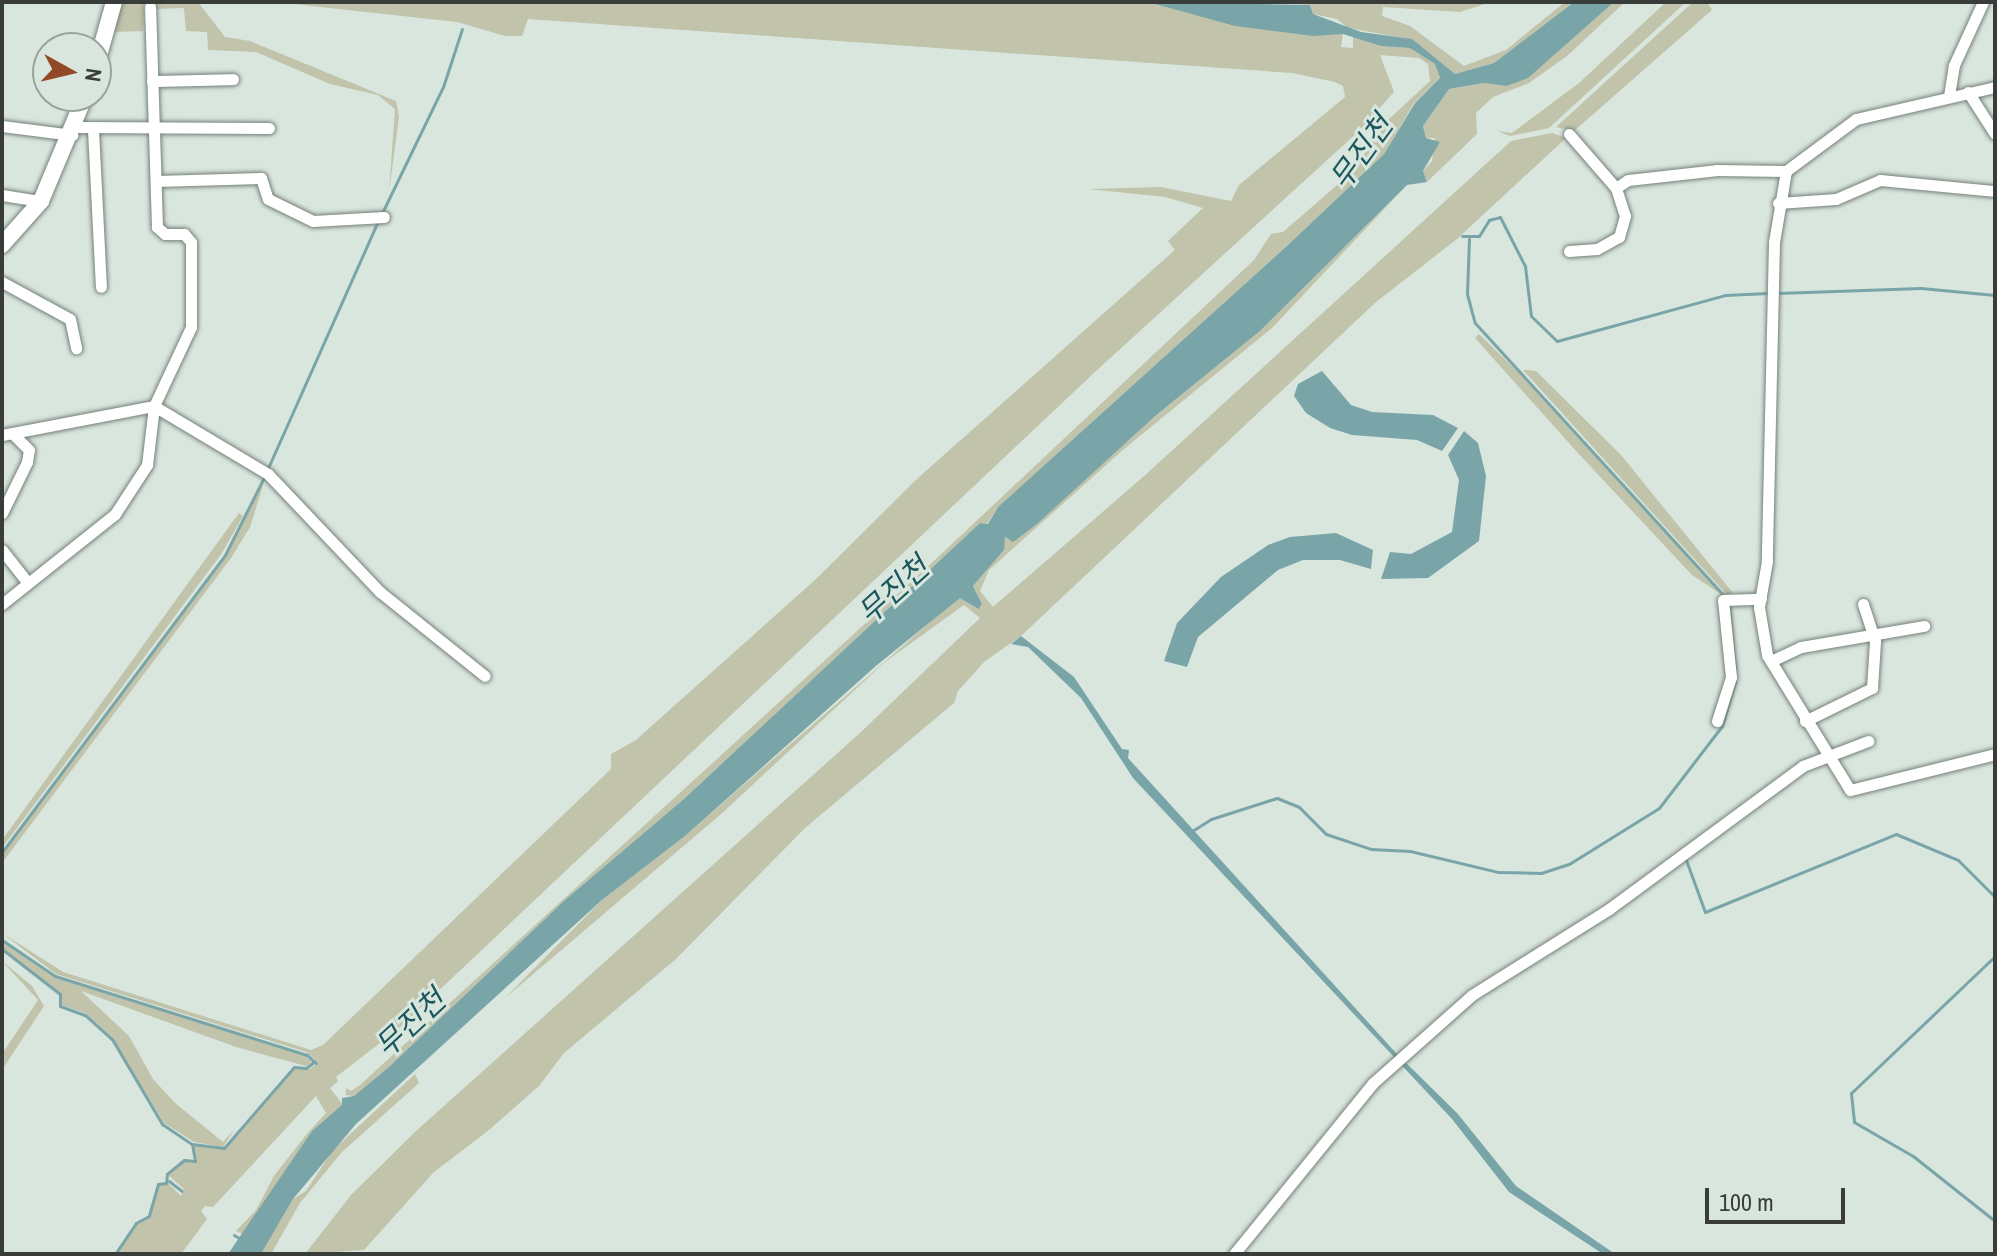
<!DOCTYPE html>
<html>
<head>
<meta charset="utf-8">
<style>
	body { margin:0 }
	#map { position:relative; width:1997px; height:1256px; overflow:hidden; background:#d9e6de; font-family:"Archivo Narrow","Noto Sans KR",sans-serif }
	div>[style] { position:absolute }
	.green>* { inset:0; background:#c1c3aa }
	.water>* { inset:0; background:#7aa5a8 }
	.stream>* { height:3px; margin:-1.5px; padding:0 1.5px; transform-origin:1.5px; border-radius:1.5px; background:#7aa5a8 }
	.roads { filter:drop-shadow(0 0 2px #758079) drop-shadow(0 0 2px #758079) }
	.minor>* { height:11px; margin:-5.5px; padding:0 5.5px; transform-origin:5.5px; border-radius:5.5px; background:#fff }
	.secondary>* { height:16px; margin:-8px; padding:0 8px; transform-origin:8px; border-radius:8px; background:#fff }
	span { translate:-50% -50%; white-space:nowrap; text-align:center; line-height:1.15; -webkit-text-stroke:6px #d9e6de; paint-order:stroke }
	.water-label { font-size:30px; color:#1a575c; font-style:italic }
	.frame { position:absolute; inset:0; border:4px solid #383d3a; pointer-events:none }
	.north { position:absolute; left:32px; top:32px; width:80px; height:80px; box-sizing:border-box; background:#d9e6de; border:2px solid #99a29c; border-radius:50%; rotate:98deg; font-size:22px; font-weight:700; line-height:32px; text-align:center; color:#383d3a }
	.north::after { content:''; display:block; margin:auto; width:28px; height:36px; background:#924928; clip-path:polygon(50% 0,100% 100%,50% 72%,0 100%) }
	.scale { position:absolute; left:1705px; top:1188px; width:140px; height:36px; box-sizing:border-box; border:4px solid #383d3a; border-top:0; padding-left:10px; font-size:24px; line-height:28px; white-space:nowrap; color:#383d3a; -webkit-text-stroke:6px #d9e6de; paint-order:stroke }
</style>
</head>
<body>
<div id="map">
	<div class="green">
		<div style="clip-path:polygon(123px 2px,144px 2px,143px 31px,112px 32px)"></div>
		<div style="clip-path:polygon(156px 2px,198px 2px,225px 37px,250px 41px,396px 101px,399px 117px,389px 192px,395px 109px,378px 95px,330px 84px,256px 52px,208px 50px,207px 32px,186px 31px,184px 8px,156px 9px)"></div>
		<div style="clip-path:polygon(275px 2px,1148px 2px,1343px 34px,1341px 47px,1353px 48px,1353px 35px,1381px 46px,1411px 48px,1435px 64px,1440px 78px,1414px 103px,1384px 154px,1288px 245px,998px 507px,987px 524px,980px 523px,685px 798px,565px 900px,390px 1066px,354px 1096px,346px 1095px,346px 1088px,351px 1091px,360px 1085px,937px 558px,1254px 260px,1271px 234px,1283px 232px,1351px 173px,1388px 120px,1430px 81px,1428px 64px,1419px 58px,1380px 55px,1394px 92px,1359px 131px,1095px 372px,398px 1029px,336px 1077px,338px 1081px,330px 1088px,343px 1105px,312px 1131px,244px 1235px,236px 1231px,256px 1210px,274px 1176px,306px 1135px,326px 1113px,316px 1096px,213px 1207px,205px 1206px,201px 1211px,207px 1219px,181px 1254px,117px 1254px,136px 1225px,150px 1217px,159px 1185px,168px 1183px,181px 1196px,184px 1189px,168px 1175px,185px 1161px,196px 1162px,193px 1144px,225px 1149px,295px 1068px,310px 1069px,318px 1062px,306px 1052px,56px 974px,2px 933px,63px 972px,311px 1050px,323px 1045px,611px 769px,611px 754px,636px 740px,815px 580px,919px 477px,1175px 250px,1168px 241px,1203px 208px,1165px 197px,1088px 189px,1161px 187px,1231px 201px,1239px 185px,1345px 97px,1343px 86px,1335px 82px,1292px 73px,528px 19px,522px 36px,505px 36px,457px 22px)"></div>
		<div style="clip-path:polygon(1272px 2px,1491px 2px,1460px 12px,1383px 7px,1382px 16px,1410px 26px,1464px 66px,1506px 50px,1565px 2px,1574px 2px,1494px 63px,1455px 74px,1404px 38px,1348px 28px,1337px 19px,1313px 14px,1310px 5px)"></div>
		<div style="clip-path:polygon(1614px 2px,1625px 2px,1567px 56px,1529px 83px,1493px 97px,1476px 113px,1477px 134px,1427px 182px,1423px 171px,1432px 161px,1435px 138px,1426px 138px,1423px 126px,1449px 89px,1484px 83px,1508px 86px,1528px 77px)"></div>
		<div style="clip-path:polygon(1666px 2px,1686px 2px,1549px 128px,1510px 136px,1497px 131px,1512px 133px,1579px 83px)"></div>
		<div style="clip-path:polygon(1693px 2px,1707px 2px,1712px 10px,1574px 131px,1556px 127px)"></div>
		<div style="clip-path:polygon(1552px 133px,1566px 138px,1457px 239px,1376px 302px,1021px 636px,984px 662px,958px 691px,954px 703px,805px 828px,676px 959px,564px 1053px,539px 1086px,489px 1130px,434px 1172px,364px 1250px,305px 1254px,351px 1195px,415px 1132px,861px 732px,980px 618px,964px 605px,885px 662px,720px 815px,504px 999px,602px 900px,685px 836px,952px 603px,960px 597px,977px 609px,982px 604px,973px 586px,1004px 550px,1002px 541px,1260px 331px,1407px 185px,1272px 328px,1124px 449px,989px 570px,980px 591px,993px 607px,1143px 477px,1511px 141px)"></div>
		<div style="clip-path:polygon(1479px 334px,1520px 374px,1722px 595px,1692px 575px,1577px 452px,1475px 338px)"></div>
		<div style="clip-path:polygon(1523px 370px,1536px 371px,1621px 455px,1733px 593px,1727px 595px)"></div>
		<div style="clip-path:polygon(266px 476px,250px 527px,231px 558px,2px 863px,2px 853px,226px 555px)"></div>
		<div style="clip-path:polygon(239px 513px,243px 516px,222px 553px,2px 848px,2px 840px)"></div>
		<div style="clip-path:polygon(2px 942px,55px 978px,305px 1055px,312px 1062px,306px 1066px,236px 1047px,81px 991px,129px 1036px,153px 1079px,175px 1103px,223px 1142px,234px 1130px,223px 1147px,194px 1142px,164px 1123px,112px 1038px,85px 1013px,62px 1005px,61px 994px,2px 948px)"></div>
		<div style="clip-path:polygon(2px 961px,32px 986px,44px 1006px,2px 1070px,2px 1054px,38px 1000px)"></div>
		<div style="clip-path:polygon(415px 1074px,419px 1083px,342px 1152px,300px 1203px,271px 1254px,261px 1254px,293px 1199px,306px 1191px,333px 1150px)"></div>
	</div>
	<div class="water">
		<div style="clip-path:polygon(1148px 2px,1310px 5px,1313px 14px,1361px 32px,1412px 39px,1455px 74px,1494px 63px,1574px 2px,1614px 2px,1528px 78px,1507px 86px,1484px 83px,1449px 89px,1423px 126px,1426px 138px,1440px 142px,1423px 171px,1427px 182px,1407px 185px,1260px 331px,1154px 417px,1037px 524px,1013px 542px,1005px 537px,1004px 550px,973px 586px,982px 604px,978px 609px,960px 598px,877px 665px,685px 836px,602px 900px,356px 1124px,293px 1199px,261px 1254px,228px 1254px,312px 1131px,342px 1105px,342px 1098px,354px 1096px,390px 1066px,565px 900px,685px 798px,980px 523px,988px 524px,998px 507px,1288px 245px,1384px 154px,1415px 103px,1440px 78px,1435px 64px,1410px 48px,1381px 46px,1343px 34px,1313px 36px,1235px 26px)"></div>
		<div style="clip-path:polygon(1322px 371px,1351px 405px,1372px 412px,1433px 415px,1458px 428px,1442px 451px,1417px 440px,1352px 435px,1330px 428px,1306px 413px,1294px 396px,1298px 384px)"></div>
		<div style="clip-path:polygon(1464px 431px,1478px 443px,1486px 476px,1479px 541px,1428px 578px,1381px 579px,1390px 552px,1411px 554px,1452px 532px,1459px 480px,1448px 455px)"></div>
		<div style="clip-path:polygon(1336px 533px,1373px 550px,1371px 569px,1340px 560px,1303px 560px,1278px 570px,1198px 637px,1187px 667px,1164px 661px,1177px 623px,1221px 577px,1268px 545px,1290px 537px)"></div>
		<div style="clip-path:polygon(1021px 636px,1074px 677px,1122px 749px,1129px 750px,1128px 758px,1396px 1053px,1457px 1113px,1516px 1186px,1615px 1254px,1603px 1254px,1509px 1192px,1452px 1119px,1133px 778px,1081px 698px,1028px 647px,1011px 644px)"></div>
	</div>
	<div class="stream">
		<div style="left:382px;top:213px;width:140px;rotate:-64.2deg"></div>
		<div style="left:443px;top:87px;width:61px;rotate:-71.9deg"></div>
		<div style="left:1462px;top:236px;width:17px"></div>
		<div style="left:1479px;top:236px;width:19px;rotate:-58deg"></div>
		<div style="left:1489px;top:220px;width:11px;rotate:-15deg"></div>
		<div style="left:1500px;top:217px;width:55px;rotate:63deg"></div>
		<div style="left:1525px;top:266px;width:50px;rotate:83.2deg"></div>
		<div style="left:1531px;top:316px;width:36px;rotate:44deg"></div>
		<div style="left:1557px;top:341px;width:174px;rotate:-15.3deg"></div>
		<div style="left:1725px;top:295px;width:43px;rotate:-2.7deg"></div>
		<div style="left:1469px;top:239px;width:55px;rotate:92.1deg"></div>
		<div style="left:1467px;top:294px;width:30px;rotate:75deg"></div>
		<div style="left:1475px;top:323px;width:369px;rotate:47.6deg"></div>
		<div style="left:1775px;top:293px;width:146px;rotate:-2deg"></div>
		<div style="left:1921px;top:288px;width:74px;rotate:5.4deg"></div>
		<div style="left:268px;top:468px;width:273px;rotate:-66deg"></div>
		<div style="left:1729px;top:606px;width:64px;rotate:84.6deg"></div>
		<div style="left:1192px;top:831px;width:22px;rotate:-32deg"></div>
		<div style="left:1211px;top:819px;width:69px;rotate:-17.7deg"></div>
		<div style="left:1277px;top:798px;width:24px;rotate:22deg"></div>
		<div style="left:1299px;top:807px;width:38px;rotate:45deg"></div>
		<div style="left:1326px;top:834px;width:47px;rotate:18.4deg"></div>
		<div style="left:1371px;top:849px;width:39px;rotate:3deg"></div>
		<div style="left:1410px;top:851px;width:90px;rotate:13.4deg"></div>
		<div style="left:1498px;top:872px;width:43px;rotate:1.3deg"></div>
		<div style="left:1541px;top:873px;width:29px;rotate:-18deg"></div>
		<div style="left:1569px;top:864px;width:106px;rotate:-31.9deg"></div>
		<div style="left:1659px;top:808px;width:103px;rotate:-52.5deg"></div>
		<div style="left:1722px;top:726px;width:46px;rotate:-73.5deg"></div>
		<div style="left:2px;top:852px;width:371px;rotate:-53.1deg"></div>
		<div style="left:225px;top:555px;width:89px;rotate:-63.4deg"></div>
		<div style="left:1686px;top:860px;width:55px;rotate:69.9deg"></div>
		<div style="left:1705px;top:912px;width:206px;rotate:-22.2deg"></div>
		<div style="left:1896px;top:834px;width:67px;rotate:22.8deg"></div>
		<div style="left:1958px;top:860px;width:52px;rotate:45deg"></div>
		<div style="left:2px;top:940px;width:64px;rotate:34.2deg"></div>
		<div style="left:55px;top:976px;width:264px;rotate:17.4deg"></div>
		<div style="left:307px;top:1055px;width:12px;rotate:42deg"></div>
		<div style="left:2px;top:949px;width:73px;rotate:37.8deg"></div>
		<div style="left:60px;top:994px;width:12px;rotate:90deg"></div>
		<div style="left:60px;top:1006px;width:27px;rotate:20deg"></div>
		<div style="left:85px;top:1015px;width:36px;rotate:42deg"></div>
		<div style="left:112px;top:1039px;width:99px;rotate:59.5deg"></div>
		<div style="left:162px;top:1124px;width:36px;rotate:34deg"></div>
		<div style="left:192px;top:1144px;width:17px;rotate:80deg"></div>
		<div style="left:195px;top:1161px;width:11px;rotate:-175deg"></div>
		<div style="left:184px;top:1160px;width:22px;rotate:141deg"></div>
		<div style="left:167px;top:1174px;width:9px;rotate:96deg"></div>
		<div style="left:166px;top:1183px;width:8px;rotate:173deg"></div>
		<div style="left:158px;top:1184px;width:33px;rotate:106deg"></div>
		<div style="left:149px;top:1216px;width:15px;rotate:152deg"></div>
		<div style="left:136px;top:1223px;width:37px;rotate:124deg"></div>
		<div style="left:1995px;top:956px;width:199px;rotate:136.4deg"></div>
		<div style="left:1851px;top:1093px;width:29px;rotate:84deg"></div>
		<div style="left:1854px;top:1122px;width:68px;rotate:30deg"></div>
		<div style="left:1913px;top:1156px;width:105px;rotate:38.4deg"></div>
		<div style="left:192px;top:1144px;width:32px;rotate:7deg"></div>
		<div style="left:224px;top:1148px;width:107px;rotate:-49.2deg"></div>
		<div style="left:294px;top:1067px;width:12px;rotate:5deg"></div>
		<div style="left:306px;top:1068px;width:11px;rotate:-38deg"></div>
		<div style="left:169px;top:1181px;width:16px;rotate:38deg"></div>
		<div style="left:234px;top:1235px;width:12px;rotate:31deg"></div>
	</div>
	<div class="roads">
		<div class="minor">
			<div style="left:152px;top:81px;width:81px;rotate:-1.4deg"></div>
			<div style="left:1995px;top:87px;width:143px;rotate:167deg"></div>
			<div style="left:1856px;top:119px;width:87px;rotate:143.4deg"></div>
			<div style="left:1786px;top:171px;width:72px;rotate:99.6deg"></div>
			<div style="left:1774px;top:242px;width:319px;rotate:91.3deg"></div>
			<div style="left:1767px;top:561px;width:47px;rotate:99.9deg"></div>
			<div style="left:1759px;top:607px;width:49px;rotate:80.5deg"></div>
			<div style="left:1767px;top:655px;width:158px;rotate:58.4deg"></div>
			<div style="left:1850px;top:790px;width:149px;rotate:-13.9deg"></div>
			<div style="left:1968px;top:92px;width:50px;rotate:57.3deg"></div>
			<div style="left:1949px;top:96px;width:31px;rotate:-81deg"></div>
			<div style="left:1954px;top:65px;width:69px;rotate:-65.3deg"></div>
			<div style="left:2px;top:126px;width:71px;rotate:7.3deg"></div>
			<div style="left:75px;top:127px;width:194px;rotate:0.3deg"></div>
			<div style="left:93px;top:130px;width:157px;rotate:87.1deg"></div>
			<div style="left:1569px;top:134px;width:72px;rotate:49deg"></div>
			<div style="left:156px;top:181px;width:105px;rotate:-1.6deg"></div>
			<div style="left:261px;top:178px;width:22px;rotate:72deg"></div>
			<div style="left:268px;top:199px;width:50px;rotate:26.1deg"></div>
			<div style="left:313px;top:221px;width:71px;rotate:-3.2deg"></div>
			<div style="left:2px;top:195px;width:39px;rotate:9deg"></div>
			<div style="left:1778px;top:203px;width:58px;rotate:-3.9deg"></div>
			<div style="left:1836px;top:199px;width:48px;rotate:-23.4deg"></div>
			<div style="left:1880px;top:180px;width:116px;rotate:5.5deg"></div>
			<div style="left:1569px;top:251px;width:28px;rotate:-4deg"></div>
			<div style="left:1597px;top:249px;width:25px;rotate:-29deg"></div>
			<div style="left:1619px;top:237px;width:22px;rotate:-74deg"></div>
			<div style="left:1625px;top:216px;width:29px;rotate:-108deg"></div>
			<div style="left:1616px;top:188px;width:14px;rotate:-34deg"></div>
			<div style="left:1628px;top:180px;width:90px;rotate:-6.4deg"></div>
			<div style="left:1717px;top:170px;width:69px;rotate:0.8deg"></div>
			<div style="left:2px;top:282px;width:77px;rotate:28.6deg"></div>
			<div style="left:70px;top:319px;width:30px;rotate:78deg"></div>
			<div style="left:154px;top:406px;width:133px;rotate:30.8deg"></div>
			<div style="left:268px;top:474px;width:163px;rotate:46.5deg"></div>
			<div style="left:380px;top:592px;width:134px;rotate:38.7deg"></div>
			<div style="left:2px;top:435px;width:155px;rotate:-10.8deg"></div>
			<div style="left:154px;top:406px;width:87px;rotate:-64.9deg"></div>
			<div style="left:191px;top:327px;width:85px;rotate:-90deg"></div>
			<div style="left:191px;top:242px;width:11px;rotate:-131deg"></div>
			<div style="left:184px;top:234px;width:19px;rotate:180deg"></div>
			<div style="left:165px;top:234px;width:11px;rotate:-139deg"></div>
			<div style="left:157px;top:227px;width:220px;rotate:-91.8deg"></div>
			<div style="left:2px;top:513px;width:57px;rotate:-63.9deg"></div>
			<div style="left:27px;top:462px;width:12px;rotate:-81deg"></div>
			<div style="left:29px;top:450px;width:21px;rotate:-135deg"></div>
			<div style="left:2px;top:550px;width:42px;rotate:51.8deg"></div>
			<div style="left:2px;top:604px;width:144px;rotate:-38.5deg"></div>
			<div style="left:115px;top:514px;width:59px;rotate:-56.9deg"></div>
			<div style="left:147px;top:465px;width:59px;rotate:-83.2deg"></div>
			<div style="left:1771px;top:661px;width:33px;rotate:-25deg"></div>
			<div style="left:1801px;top:647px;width:125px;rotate:-9.7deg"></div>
			<div style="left:1717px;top:721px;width:46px;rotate:-72.3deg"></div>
			<div style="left:1731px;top:677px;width:77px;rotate:-95.9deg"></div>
			<div style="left:1723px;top:600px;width:38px;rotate:-2deg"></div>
			<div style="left:1805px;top:721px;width:75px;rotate:-26.2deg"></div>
			<div style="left:1872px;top:688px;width:47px;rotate:-86.3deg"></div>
			<div style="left:1875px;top:641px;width:39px;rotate:-108deg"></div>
			<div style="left:1234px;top:1254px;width:220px;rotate:-50.9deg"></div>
			<div style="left:1373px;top:1083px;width:132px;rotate:-41.6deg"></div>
			<div style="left:1472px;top:995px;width:162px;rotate:-32.1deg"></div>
			<div style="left:1609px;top:909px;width:241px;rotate:-36.4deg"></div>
			<div style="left:1803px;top:766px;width:70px;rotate:-21deg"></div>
		</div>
		<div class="secondary">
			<div style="left:96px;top:66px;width:66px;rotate:-74.3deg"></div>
			<div style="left:2px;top:245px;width:59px;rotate:-48.4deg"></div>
			<div style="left:41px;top:201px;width:114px;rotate:-67.3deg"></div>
		</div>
	</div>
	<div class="water-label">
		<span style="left:1361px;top:152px;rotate:-54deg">무진천</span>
		<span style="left:893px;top:590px;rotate:-42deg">무진천</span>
		<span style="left:410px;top:1023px;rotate:-43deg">무진천</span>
	</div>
	<div class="frame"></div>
	<div class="north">N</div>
	<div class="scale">100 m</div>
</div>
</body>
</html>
